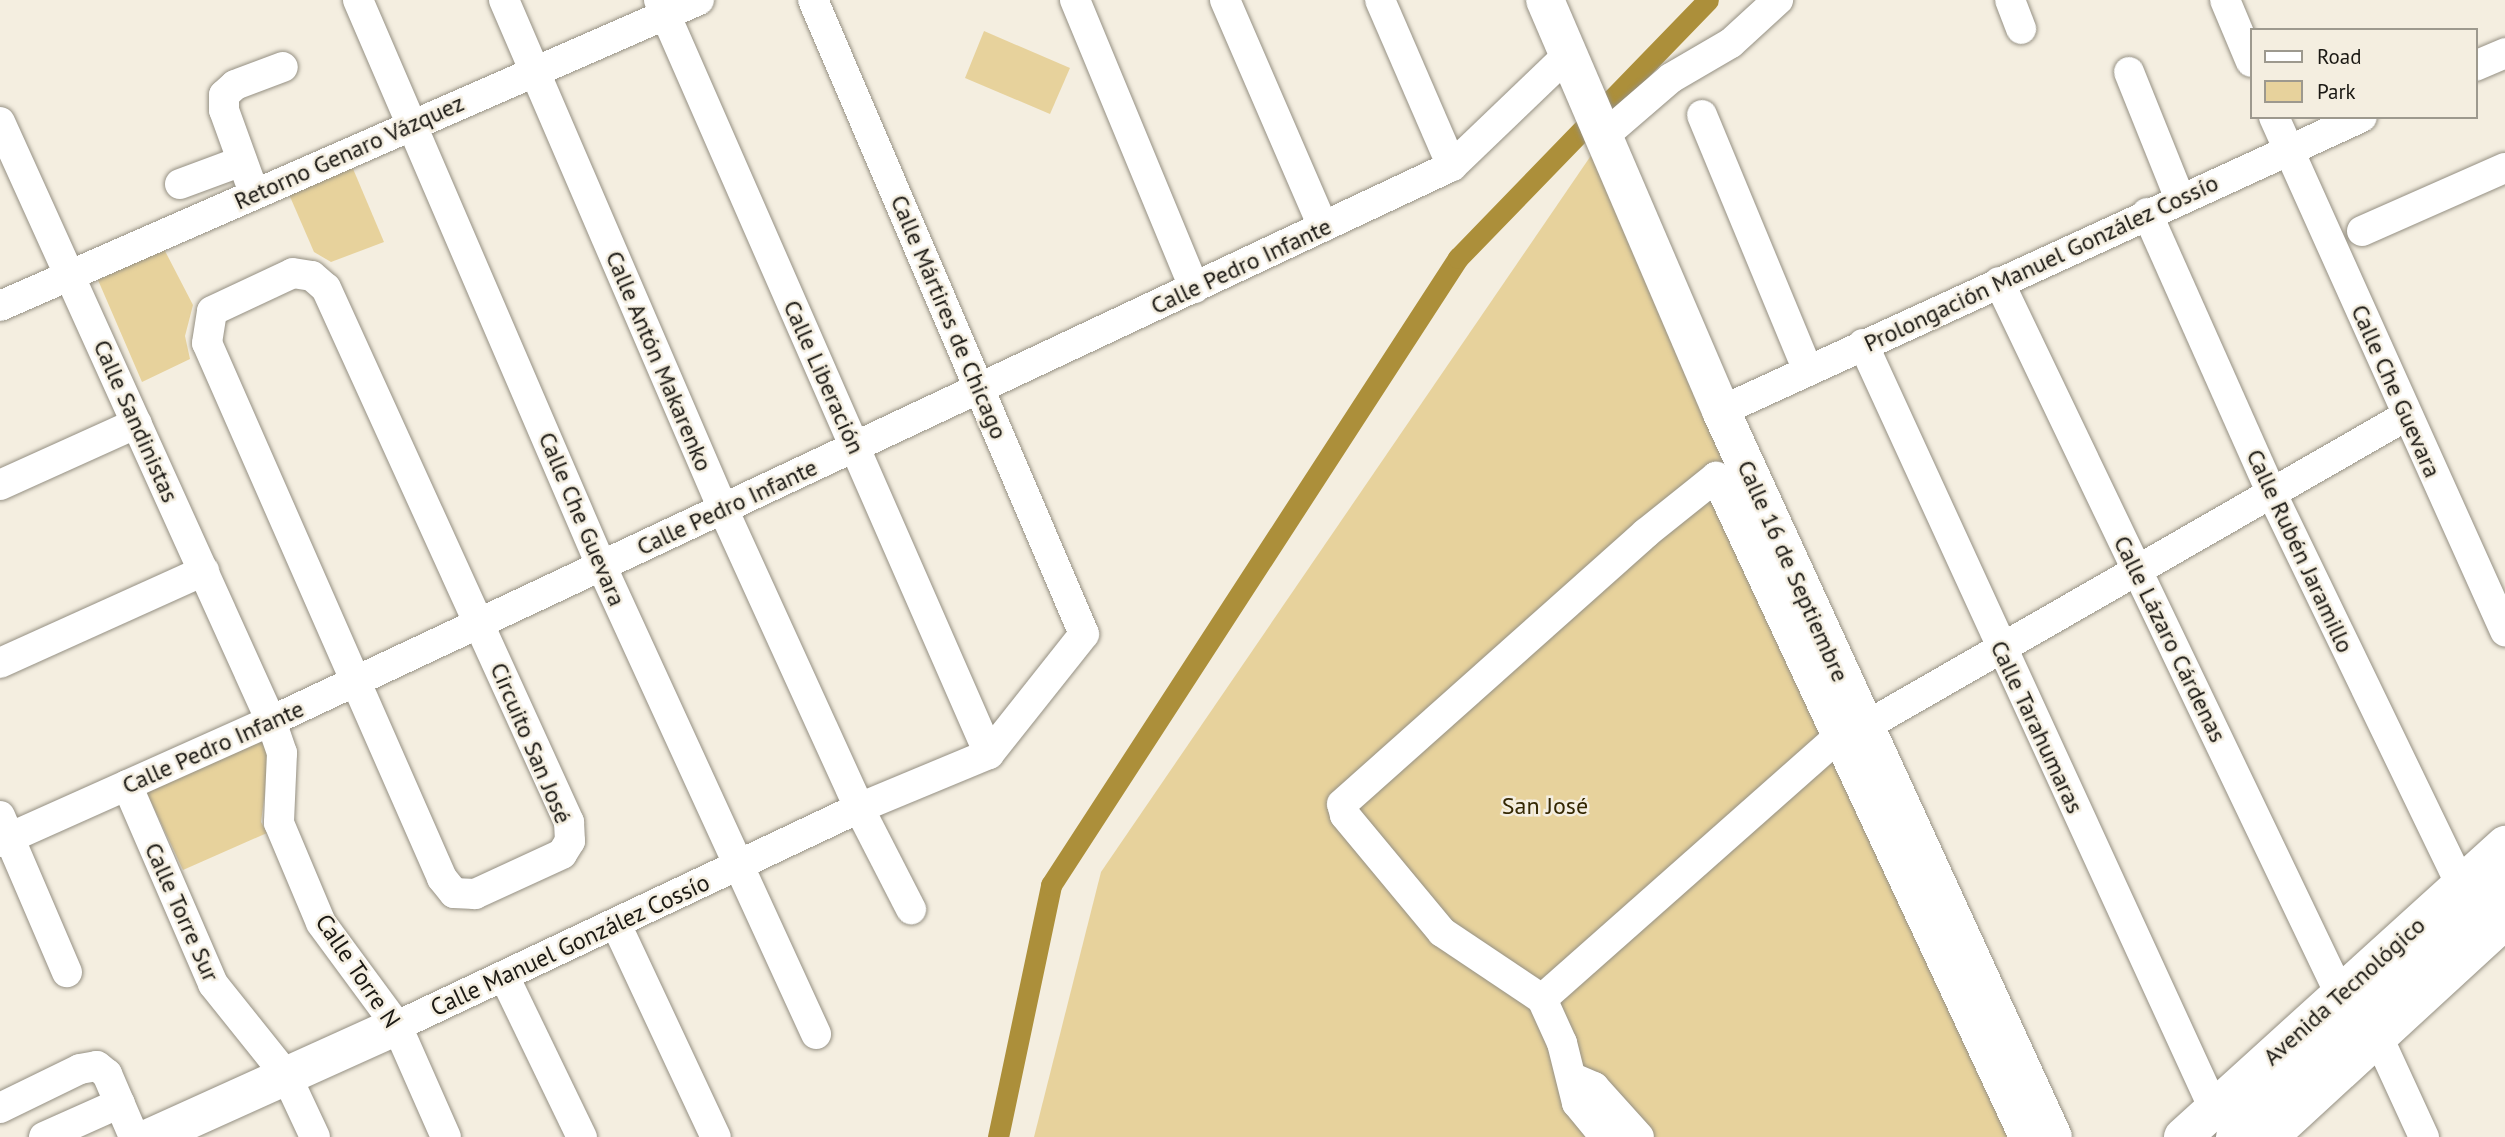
<!DOCTYPE html>
<html>
<head>
<meta charset="utf-8">
<style>
	body { margin:0 }
	#map { position:relative; width:2505px; height:1137px; overflow:hidden; background:#f4eee0; font-family:"PT Sans",sans-serif }
	div>[style] { position:absolute }
	.green>* { inset:0; background:#e7d29c }
	.canal>* { height:21px; margin:-10.5px; padding:0 10.5px; transform-origin:10.5px; border-radius:10.5px; background:#ac8f3a }
	.roads { filter:drop-shadow(0 0 2px #959083) drop-shadow(0 0 2px #959083) }
	.minor>* { height:30px; margin:-15px; padding:0 15px; transform-origin:15px; border-radius:15px; background:#fff }
	.major>* { height:38px; margin:-19px; padding:0 19px; transform-origin:19px; border-radius:19px; background:#fff }
	span { translate:-50% -50%; white-space:nowrap; text-align:center; line-height:1.15; -webkit-text-stroke:5px #f4eee0; paint-order:stroke }
	.street-label { font-size:24px; color:#1b1914 }
	.park-label { font-size:24px; color:#342702 }
	.legend { position:absolute; left:2250px; top:28px; width:228px; height:91px; box-sizing:border-box; background:#f4eee0; border:2px solid #9d998e; margin:0; padding:9px 12px; list-style:none; font-size:21px; color:#1b1914 }
	.legend li { display:flex; align-items:center; gap:14px; height:35px }
	.legend b { width:35px; border:2px solid #9d998e }
</style>
</head>
<body>
<div id="map">
	<div class="green">
		<div style="clip-path:polygon(984px 31px,1070px 68px,1050px 114px,965px 78px)"></div>
		<div style="clip-path:polygon(1605px 135px,2054px 1137px,1034px 1137px,1101px 872px)"></div>
		<div style="clip-path:polygon(351px 164px,384px 242px,331px 262px,314px 252px,288px 192px)"></div>
		<div style="clip-path:polygon(164px 249px,193px 305px,185px 336px,190px 359px,142px 382px,98px 280px)"></div>
		<div style="clip-path:polygon(267px 739px,271px 747px,261px 822px,267px 833px,183px 870px,146px 791px)"></div>
	</div>
	<div class="canal">
		<div style="left:998px;top:1137px;width:258px;rotate:-78.1deg"></div>
		<div style="left:1051px;top:885px;width:748px;rotate:-57.01deg"></div>
		<div style="left:1458px;top:258px;width:359px;rotate:-45.9deg"></div>
	</div>
	<div class="roads">
		<div class="minor">
			<div style="left:358px;top:0;width:615px;rotate:66.73deg"></div>
			<div style="left:601px;top:565px;width:516px;rotate:65.37deg"></div>
			<div style="left:504px;top:0;width:554px;rotate:66.72deg"></div>
			<div style="left:723px;top:509px;width:328px;rotate:65.5deg"></div>
			<div style="left:859px;top:808px;width:114px;rotate:62.8deg"></div>
			<div style="left:659px;top:0;width:823px;rotate:66.36deg"></div>
			<div style="left:1075px;top:0;width:312px;rotate:67.5deg"></div>
			<div style="left:1225px;top:0;width:247px;rotate:66.6deg"></div>
			<div style="left:1380px;top:0;width:181px;rotate:66.6deg"></div>
			<div style="left:2010px;top:0;width:31px;rotate:69deg"></div>
			<div style="left:2225px;top:0;width:67px;rotate:67.2deg"></div>
			<div style="left:2475px;top:66px;width:33px;rotate:-23deg"></div>
			<div style="left:2129px;top:72px;width:137px;rotate:68.1deg"></div>
			<div style="left:1702px;top:115px;width:275px;rotate:67.5deg"></div>
			<div style="left:2274px;top:117px;width:564px;rotate:65.8deg"></div>
			<div style="left:0;top:122px;width:657px;rotate:65.66deg"></div>
			<div style="left:271px;top:721px;width:34px;rotate:71deg"></div>
			<div style="left:282px;top:753px;width:70px;rotate:92.5deg"></div>
			<div style="left:279px;top:823px;width:108px;rotate:67.2deg"></div>
			<div style="left:321px;top:923px;width:128px;rotate:53.6deg"></div>
			<div style="left:397px;top:1026px;width:121px;rotate:66.2deg"></div>
			<div style="left:1605px;top:135px;width:87px;rotate:-40.8deg"></div>
			<div style="left:1671px;top:78px;width:69px;rotate:-30.3deg"></div>
			<div style="left:1731px;top:43px;width:64px;rotate:-42.5deg"></div>
			<div style="left:180px;top:184px;width:66px;rotate:-20.4deg"></div>
			<div style="left:254px;top:193px;width:88px;rotate:-109.9deg"></div>
			<div style="left:224px;top:110px;width:15px;rotate:-90deg"></div>
			<div style="left:224px;top:95px;width:15px;rotate:-42deg"></div>
			<div style="left:235px;top:85px;width:51px;rotate:-20.6deg"></div>
			<div style="left:2147px;top:213px;width:305px;rotate:66deg"></div>
			<div style="left:2271px;top:492px;width:437px;rotate:64.2deg"></div>
			<div style="left:2362px;top:231px;width:156px;rotate:-23.8deg"></div>
			<div style="left:293px;top:273px;width:19px;rotate:9deg"></div>
			<div style="left:312px;top:276px;width:18px;rotate:41deg"></div>
			<div style="left:326px;top:288px;width:587px;rotate:65.53deg"></div>
			<div style="left:569px;top:822px;width:19px;rotate:87deg"></div>
			<div style="left:570px;top:841px;width:15px;rotate:122deg"></div>
			<div style="left:562px;top:854px;width:96px;rotate:155.3deg"></div>
			<div style="left:475px;top:894px;width:21px;rotate:-177deg"></div>
			<div style="left:454px;top:893px;width:19px;rotate:-129deg"></div>
			<div style="left:442px;top:878px;width:584px;rotate:-113.71deg"></div>
			<div style="left:207px;top:343px;width:32px;rotate:-81deg"></div>
			<div style="left:212px;top:311px;width:89px;rotate:-25.1deg"></div>
			<div style="left:1999px;top:282px;width:792px;rotate:64.41deg"></div>
			<div style="left:0;top:306px;width:763px;rotate:-23.64deg"></div>
			<div style="left:1863px;top:344px;width:842px;rotate:65.35deg"></div>
			<div style="left:1721px;top:411px;width:705px;rotate:-24.64deg"></div>
			<div style="left:0;top:485px;width:150px;rotate:-24.3deg"></div>
			<div style="left:0;top:663px;width:224px;rotate:-24.3deg"></div>
			<div style="left:1864px;top:727px;width:625px;rotate:-29.85deg"></div>
			<div style="left:127px;top:785px;width:217px;rotate:66.6deg"></div>
			<div style="left:213px;top:984px;width:117px;rotate:51.3deg"></div>
			<div style="left:286px;top:1075px;width:68px;rotate:64.9deg"></div>
			<div style="left:0;top:816px;width:170px;rotate:66.8deg"></div>
			<div style="left:0;top:842px;width:297px;rotate:-24.1deg"></div>
			<div style="left:271px;top:721px;width:1305px;rotate:-25.17deg"></div>
			<div style="left:1452px;top:166px;width:163px;rotate:-43.8deg"></div>
			<div style="left:616px;top:924px;width:235px;rotate:64.9deg"></div>
			<div style="left:504px;top:976px;width:179px;rotate:64.2deg"></div>
			<div style="left:1542px;top:999px;width:397px;rotate:-41.5deg"></div>
			<div style="left:397px;top:1026px;width:511px;rotate:-25.26deg"></div>
			<div style="left:859px;top:808px;width:141px;rotate:-22.6deg"></div>
			<div style="left:989px;top:754px;width:153px;rotate:-51.6deg"></div>
			<div style="left:1084px;top:634px;width:689px;rotate:-113.14deg"></div>
			<div style="left:2378px;top:1037px;width:110px;rotate:65.3deg"></div>
			<div style="left:1573px;top:1078px;width:23px;rotate:23deg"></div>
			<div style="left:1594px;top:1087px;width:67px;rotate:48deg"></div>
			<div style="left:0;top:1108px;width:89px;rotate:-26deg"></div>
			<div style="left:80px;top:1069px;width:17px;rotate:-10deg"></div>
			<div style="left:97px;top:1066px;width:13px;rotate:39deg"></div>
			<div style="left:107px;top:1074px;width:69px;rotate:66.8deg"></div>
			<div style="left:44px;top:1137px;width:83px;rotate:-24.1deg"></div>
			<div style="left:1605px;top:1137px;width:44px;rotate:-129.5deg"></div>
			<div style="left:1577px;top:1103px;width:62px;rotate:-104deg"></div>
			<div style="left:1562px;top:1043px;width:48px;rotate:-114.4deg"></div>
			<div style="left:1542px;top:999px;width:120px;rotate:-146.2deg"></div>
			<div style="left:1442px;top:932px;width:152px;rotate:-129.7deg"></div>
			<div style="left:1345px;top:815px;width:11px;rotate:-105deg"></div>
			<div style="left:1342px;top:804px;width:407px;rotate:-41.7deg"></div>
			<div style="left:1646px;top:533px;width:90px;rotate:-38.7deg"></div>
			<div style="left:1716px;top:477px;width:728px;rotate:64.98deg"></div>
			<div style="left:2231px;top:1137px;width:374px;rotate:-42.9deg"></div>
		</div>
		<div class="major">
			<div style="left:1545px;top:0;width:447px;rotate:66.8deg"></div>
			<div style="left:1721px;top:411px;width:798px;rotate:65.43deg"></div>
			<div style="left:151px;top:1137px;width:270px;rotate:-24.3deg"></div>
			<div style="left:2183px;top:1137px;width:435px;rotate:-42.2deg"></div>
			<div style="left:2269px;top:1137px;width:321px;rotate:-42.6deg"></div>
		</div>
	</div>
	<div class="street-label">
		<span style="left:349px;top:152px;rotate:-24deg">Retorno Genaro Vázquez</span>
		<span style="left:2041px;top:263px;rotate:-25deg">Prolongación Manuel González Cossío</span>
		<span style="left:1241px;top:266px;rotate:-25deg">Calle Pedro Infante</span>
		<span style="left:949px;top:317px;rotate:67deg">Calle Mártires de Chicago</span>
		<span style="left:659px;top:361px;rotate:67deg">Calle Antón Makarenko</span>
		<span style="left:824px;top:377px;rotate:66deg">Calle Liberación</span>
		<span style="left:2396px;top:391px;rotate:66deg">Calle Che Guevara</span>
		<span style="left:136px;top:421px;rotate:66deg">Calle Sandinistas</span>
		<span style="left:727px;top:507px;rotate:-25deg">Calle Pedro Infante</span>
		<span style="left:582px;top:519px;rotate:67deg">Calle Che Guevara</span>
		<span style="left:2300px;top:551px;rotate:65deg">Calle Rubén Jaramillo</span>
		<span style="left:1793px;top:571px;rotate:66deg">Calle 16 de Septiembre</span>
		<span style="left:2170px;top:639px;rotate:64deg">Calle Lázaro Cárdenas</span>
		<span style="left:2037px;top:727px;rotate:65deg">Calle Tarahumaras</span>
		<span style="left:531px;top:743px;rotate:67deg">Circuito San José</span>
		<span style="left:213px;top:747px;rotate:-24deg">Calle Pedro Infante</span>
		<span style="left:182px;top:912px;rotate:66deg">Calle Torre Sur</span>
		<span style="left:570px;top:945px;rotate:-25deg">Calle Manuel González Cossío</span>
		<span style="left:358px;top:971px;rotate:56deg">Calle Torre N</span>
		<span style="left:2344px;top:991px;rotate:-42deg">Avenida Tecnológico</span>
	</div>
	<div class="park-label">
		<span style="left:1545px;top:806px">San José</span>
	</div>
	<ul class="legend">
	<li><b style="height:9px;background:#fff"></b>Road</li>
	<li><b style="height:19px;background:#e7d29c"></b>Park</li>
	</ul>
</div>
</body>
</html>
